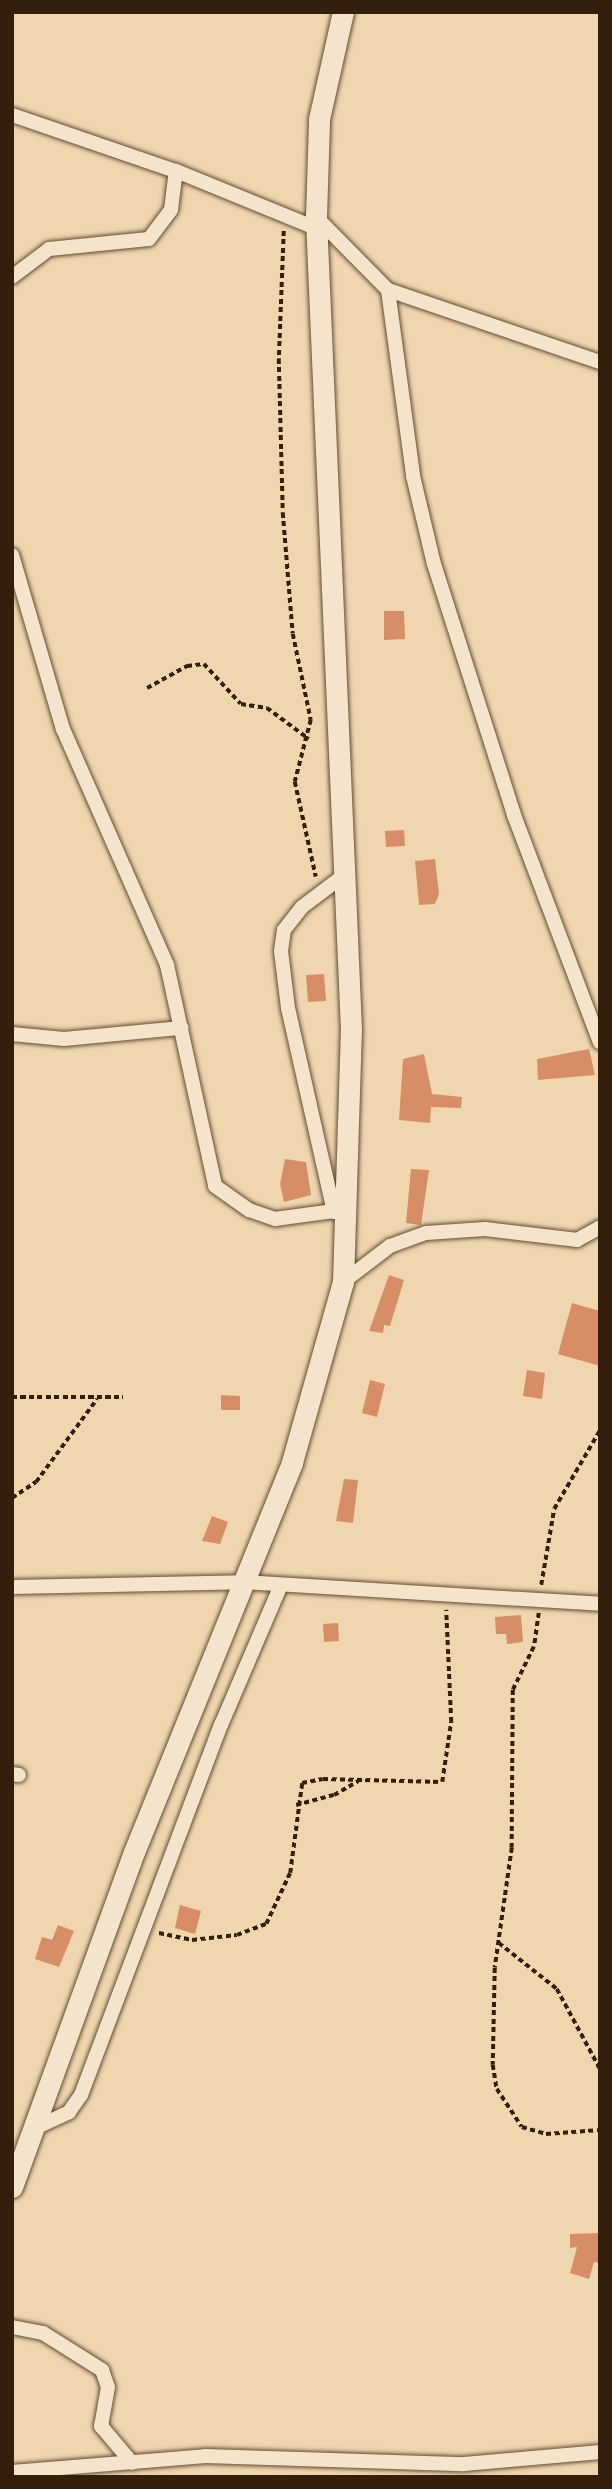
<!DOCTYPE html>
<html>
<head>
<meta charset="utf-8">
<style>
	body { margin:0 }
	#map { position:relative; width:612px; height:2489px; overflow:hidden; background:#f0d6af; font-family:Alegreya,serif }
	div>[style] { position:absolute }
	.building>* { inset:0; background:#d78e67 }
	.path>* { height:3.5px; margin-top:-1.75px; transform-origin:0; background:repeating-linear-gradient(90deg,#331f0b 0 5px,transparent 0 8.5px) }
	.roads { filter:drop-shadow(0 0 2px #624d34) drop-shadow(0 0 2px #624d34) }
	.minor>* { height:14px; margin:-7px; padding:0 7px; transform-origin:7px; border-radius:7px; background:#f5e4cb }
	.secondary>* { height:21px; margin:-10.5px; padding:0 10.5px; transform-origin:10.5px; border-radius:10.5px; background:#f5e4cb }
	span { translate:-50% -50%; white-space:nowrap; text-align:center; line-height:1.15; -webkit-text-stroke:6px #f5e4cb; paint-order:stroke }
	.frame { position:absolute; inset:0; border:14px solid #331f0b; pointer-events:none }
</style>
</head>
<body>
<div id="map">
	<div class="building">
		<div style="clip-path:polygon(384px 611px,404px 611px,405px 639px,384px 640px)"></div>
		<div style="clip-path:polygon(404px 830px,405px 846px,386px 847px,385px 831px)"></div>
		<div style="clip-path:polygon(435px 859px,439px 894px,435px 904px,419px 905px,415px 861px)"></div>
		<div style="clip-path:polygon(324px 974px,326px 1001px,308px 1002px,306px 975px)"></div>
		<div style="clip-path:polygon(589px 1049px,595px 1075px,538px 1080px,537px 1059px)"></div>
		<div style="clip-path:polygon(424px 1054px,432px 1094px,462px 1097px,461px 1108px,431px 1107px,430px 1123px,399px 1120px,403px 1059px)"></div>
		<div style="clip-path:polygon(285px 1159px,306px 1162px,311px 1195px,284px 1202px,280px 1184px)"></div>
		<div style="clip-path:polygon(411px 1169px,429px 1170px,421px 1225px,406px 1223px)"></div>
		<div style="clip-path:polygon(389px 1275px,404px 1280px,390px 1326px,384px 1325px,383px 1333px,369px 1331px)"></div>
		<div style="clip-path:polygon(572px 1303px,600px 1311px,600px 1366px,558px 1354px)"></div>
		<div style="clip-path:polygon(527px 1370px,545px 1373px,542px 1399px,523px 1396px)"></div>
		<div style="clip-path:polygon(370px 1380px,385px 1384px,377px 1417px,362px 1413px)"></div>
		<div style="clip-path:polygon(221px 1395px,240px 1396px,240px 1410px,221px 1410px)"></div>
		<div style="clip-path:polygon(344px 1479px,358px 1480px,353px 1523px,336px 1521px)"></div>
		<div style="clip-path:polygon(212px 1516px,228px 1522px,220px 1544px,202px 1541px)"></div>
		<div style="clip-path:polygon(521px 1615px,523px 1642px,507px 1644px,506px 1634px,496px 1634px,495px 1617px)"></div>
		<div style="clip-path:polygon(338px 1623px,339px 1641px,324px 1642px,323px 1624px)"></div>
		<div style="clip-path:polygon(180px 1905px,201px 1911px,195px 1934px,175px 1928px)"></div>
		<div style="clip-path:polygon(58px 1925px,74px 1931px,59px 1967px,35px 1959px,42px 1937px,52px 1940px)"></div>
		<div style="clip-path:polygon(600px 2233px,600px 2263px,594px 2262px,589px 2279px,570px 2273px,577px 2247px,570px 2248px,570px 2234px)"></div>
	</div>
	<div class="path">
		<div style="left:284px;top:231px;width:128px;rotate:92.2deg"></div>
		<div style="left:279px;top:359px;width:154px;rotate:88.5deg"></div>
		<div style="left:283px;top:513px;width:121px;rotate:85.3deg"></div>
		<div style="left:293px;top:634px;width:88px;rotate:78.2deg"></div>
		<div style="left:311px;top:720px;width:64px;rotate:104.5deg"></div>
		<div style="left:295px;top:782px;width:97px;rotate:77.5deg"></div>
		<div style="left:147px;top:688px;width:46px;rotate:-28.8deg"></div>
		<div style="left:187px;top:666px;width:17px;rotate:-7deg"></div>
		<div style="left:204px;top:664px;width:54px;rotate:47.2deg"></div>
		<div style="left:241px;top:704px;width:26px;rotate:9deg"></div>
		<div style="left:267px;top:708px;width:52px;rotate:36.4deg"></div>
		<div style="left:12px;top:1397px;width:111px"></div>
		<div style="left:12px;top:1498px;width:29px;rotate:-34deg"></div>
		<div style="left:36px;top:1482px;width:103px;rotate:-53.7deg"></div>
		<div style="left:541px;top:1585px;width:77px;rotate:-80.3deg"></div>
		<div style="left:554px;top:1509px;width:91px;rotate:-59.8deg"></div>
		<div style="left:539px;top:1613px;width:34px;rotate:98deg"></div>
		<div style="left:534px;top:1647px;width:48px;rotate:116deg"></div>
		<div style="left:513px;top:1690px;width:158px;rotate:90.4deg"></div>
		<div style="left:512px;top:1848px;width:121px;rotate:98.1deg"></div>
		<div style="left:495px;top:1968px;width:97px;rotate:91.2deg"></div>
		<div style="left:493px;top:2065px;width:24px;rotate:81deg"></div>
		<div style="left:497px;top:2089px;width:45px;rotate:56.7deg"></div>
		<div style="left:522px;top:2127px;width:25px;rotate:16deg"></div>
		<div style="left:546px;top:2134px;width:54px;rotate:-4.2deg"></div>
		<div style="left:296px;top:1805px;width:39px;rotate:-15deg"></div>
		<div style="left:334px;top:1795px;width:28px;rotate:-30deg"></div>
		<div style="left:159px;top:1933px;width:34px;rotate:12deg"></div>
		<div style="left:192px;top:1940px;width:45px;rotate:-6.3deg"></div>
		<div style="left:237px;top:1935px;width:31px;rotate:-21deg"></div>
		<div style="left:266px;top:1924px;width:56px;rotate:-64.8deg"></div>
		<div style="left:290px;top:1873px;width:91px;rotate:-82.4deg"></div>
		<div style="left:302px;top:1783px;width:21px;rotate:-11deg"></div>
		<div style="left:323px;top:1779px;width:119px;rotate:1.4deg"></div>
		<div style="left:442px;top:1782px;width:61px;rotate:-81.5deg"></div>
		<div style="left:451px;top:1722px;width:112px;rotate:-92.6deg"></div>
		<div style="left:499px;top:1943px;width:74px;rotate:38.4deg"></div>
		<div style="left:557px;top:1989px;width:91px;rotate:61.7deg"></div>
	</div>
	<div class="roads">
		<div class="minor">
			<div style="left:12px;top:115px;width:173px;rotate:18.9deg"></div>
			<div style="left:176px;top:171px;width:153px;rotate:22.2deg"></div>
			<div style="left:316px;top:217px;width:103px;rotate:45.4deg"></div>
			<div style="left:388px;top:290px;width:188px;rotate:82.3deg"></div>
			<div style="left:413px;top:476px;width:90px;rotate:76.6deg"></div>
			<div style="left:434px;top:564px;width:263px;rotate:72.3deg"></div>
			<div style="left:514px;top:815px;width:243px;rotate:69.3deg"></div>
			<div style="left:12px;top:277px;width:46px;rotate:-37.1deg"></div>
			<div style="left:49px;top:249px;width:100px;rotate:-5.7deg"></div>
			<div style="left:149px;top:239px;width:36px;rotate:-53deg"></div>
			<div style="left:171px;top:210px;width:39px;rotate:-83deg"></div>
			<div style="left:388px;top:290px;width:224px;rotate:18.8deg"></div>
			<div style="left:12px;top:555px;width:181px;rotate:73.7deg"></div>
			<div style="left:63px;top:729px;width:258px;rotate:66.2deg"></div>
			<div style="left:167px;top:965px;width:226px;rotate:77.7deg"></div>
			<div style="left:215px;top:1186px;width:42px;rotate:35.2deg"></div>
			<div style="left:249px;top:1210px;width:28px;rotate:19deg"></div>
			<div style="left:275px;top:1219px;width:74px;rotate:-7.8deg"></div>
			<div style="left:12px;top:1034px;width:52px;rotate:5.5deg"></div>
			<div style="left:64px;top:1039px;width:118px;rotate:-5.4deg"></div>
			<div style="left:334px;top:1212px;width:209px;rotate:-102.7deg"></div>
			<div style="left:288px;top:1008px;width:57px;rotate:-97deg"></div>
			<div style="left:281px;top:951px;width:21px;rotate:-82deg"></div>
			<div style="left:284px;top:930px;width:29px;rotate:-52deg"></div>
			<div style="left:302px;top:907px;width:51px;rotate:-37.1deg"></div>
			<div style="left:343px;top:1282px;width:59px;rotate:-37.5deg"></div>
			<div style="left:390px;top:1246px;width:38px;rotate:-20deg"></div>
			<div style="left:426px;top:1233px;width:59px;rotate:-3.9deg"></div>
			<div style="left:485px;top:1229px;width:93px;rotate:6.8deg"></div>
			<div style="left:577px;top:1240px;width:26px;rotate:-29deg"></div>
			<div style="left:12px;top:1587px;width:231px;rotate:-1.2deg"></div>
			<div style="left:243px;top:1582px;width:358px;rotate:3.5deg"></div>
			<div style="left:12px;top:1774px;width:7px;rotate:8deg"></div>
			<div style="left:33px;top:2129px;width:40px;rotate:-25deg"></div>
			<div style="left:69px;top:2112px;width:21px;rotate:-55deg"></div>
			<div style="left:81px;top:2095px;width:396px;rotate:-69.3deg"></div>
			<div style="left:221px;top:1725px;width:152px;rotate:-66.8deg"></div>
			<div style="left:12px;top:2327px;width:32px;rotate:11deg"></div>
			<div style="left:43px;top:2333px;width:70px;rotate:32.1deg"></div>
			<div style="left:102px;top:2370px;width:18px;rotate:71deg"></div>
			<div style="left:108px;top:2387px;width:40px;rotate:100deg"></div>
			<div style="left:101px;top:2426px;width:48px;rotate:50deg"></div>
			<div style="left:12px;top:2472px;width:194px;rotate:-4.7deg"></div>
			<div style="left:205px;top:2456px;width:259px;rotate:1.8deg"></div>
			<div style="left:464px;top:2464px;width:137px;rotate:-5deg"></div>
		</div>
		<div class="secondary">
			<div style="left:12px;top:2187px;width:357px;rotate:-70deg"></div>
			<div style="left:134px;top:1852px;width:421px;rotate:-67.9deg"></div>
			<div style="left:292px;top:1462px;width:187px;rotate:-74.2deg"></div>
			<div style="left:343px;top:1282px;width:252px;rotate:-88.2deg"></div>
			<div style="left:351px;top:1030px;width:814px;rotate:-92.47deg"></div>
			<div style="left:316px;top:217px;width:98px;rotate:-88.2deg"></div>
			<div style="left:319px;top:119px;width:110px;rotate:-77.4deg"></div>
		</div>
	</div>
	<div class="frame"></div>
</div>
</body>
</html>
